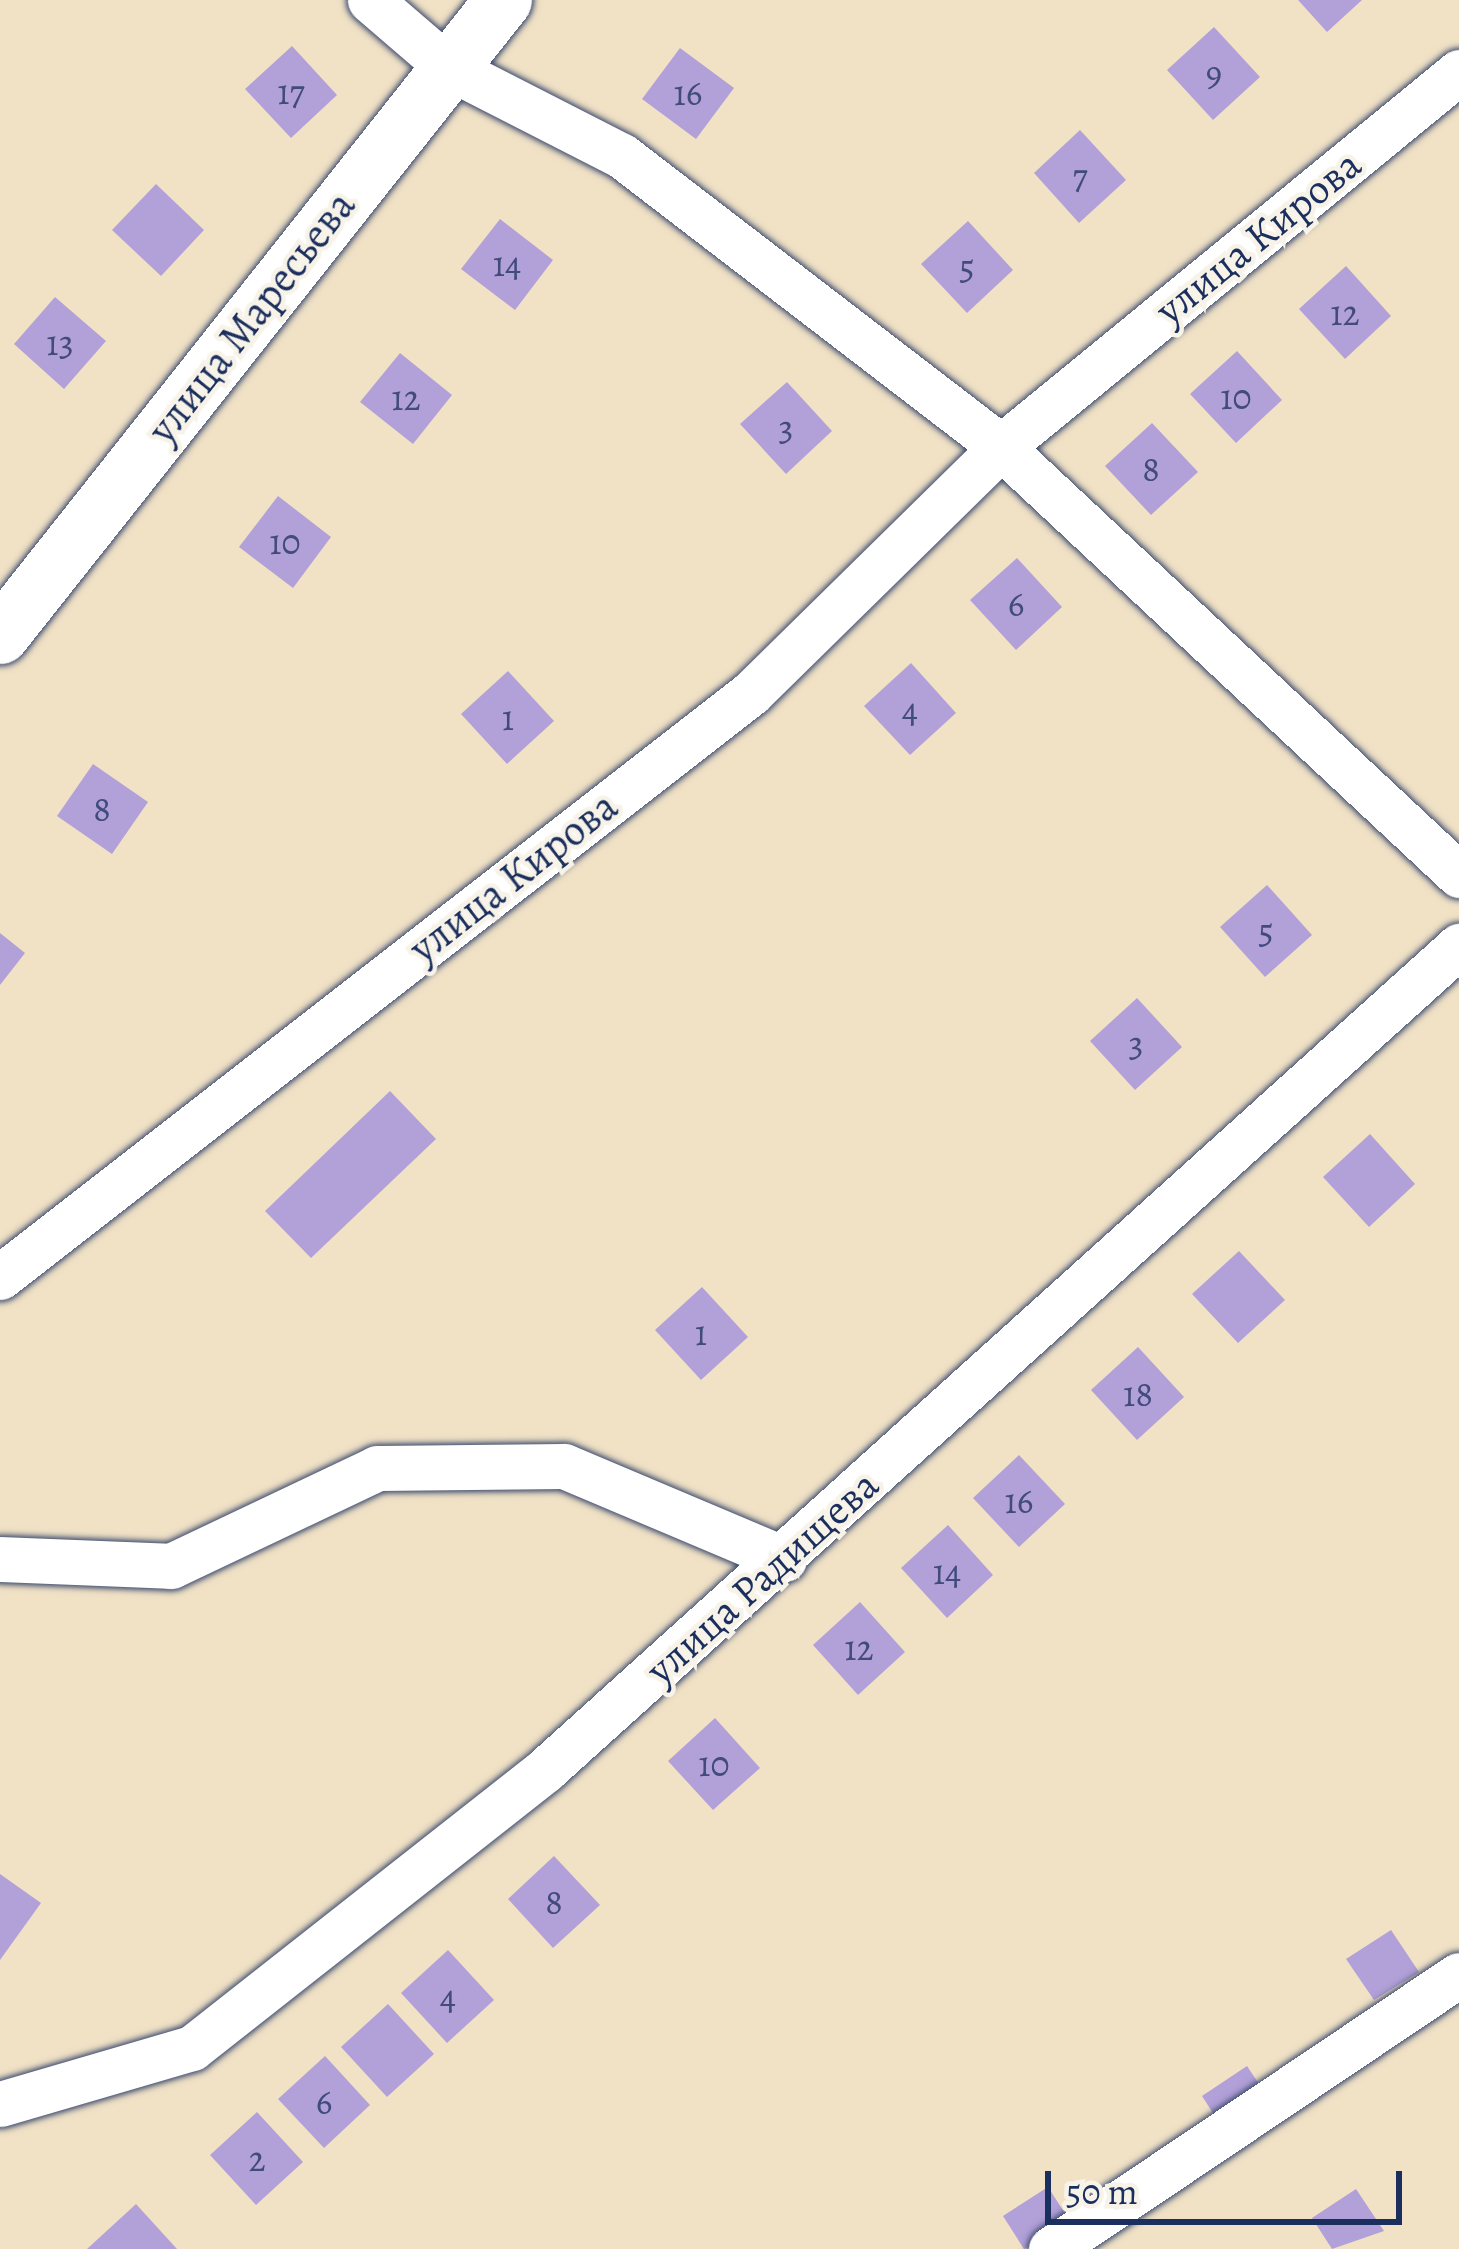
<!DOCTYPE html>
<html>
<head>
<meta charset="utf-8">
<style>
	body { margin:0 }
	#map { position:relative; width:1459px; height:2249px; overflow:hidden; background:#f1e2c6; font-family:Alegreya,serif }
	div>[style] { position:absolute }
	.building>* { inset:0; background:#b2a0d8 }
	.roads { filter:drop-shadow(0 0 3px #3b4a6e) drop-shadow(0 0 3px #3b4a6e) }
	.minor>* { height:45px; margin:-22.5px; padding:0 22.5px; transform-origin:22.5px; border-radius:22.5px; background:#fff }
	.tertiary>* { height:57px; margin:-28.5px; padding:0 28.5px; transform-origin:28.5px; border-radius:28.5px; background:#fff }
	span { translate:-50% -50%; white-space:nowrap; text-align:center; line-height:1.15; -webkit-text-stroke:9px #f7f3e8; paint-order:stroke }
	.number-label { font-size:36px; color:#414b7c }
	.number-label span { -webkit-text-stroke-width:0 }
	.street-label { font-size:42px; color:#1b2f5e }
	.scale { position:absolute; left:1045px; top:2171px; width:357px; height:54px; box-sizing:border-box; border:6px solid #1b2f5e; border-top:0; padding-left:15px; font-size:36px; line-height:42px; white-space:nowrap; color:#1b2f5e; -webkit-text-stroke:9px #f7f3e8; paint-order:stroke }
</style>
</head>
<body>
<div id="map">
	<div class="building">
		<div style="clip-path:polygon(1298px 0,1362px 0,1327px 32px)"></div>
		<div style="clip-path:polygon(1214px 27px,1260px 77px,1213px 120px,1167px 70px)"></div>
		<div style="clip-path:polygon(292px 46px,337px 95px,291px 138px,245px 89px)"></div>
		<div style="clip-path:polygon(680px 48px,734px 88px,696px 139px,642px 99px)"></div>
		<div style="clip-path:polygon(1080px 130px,1126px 180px,1079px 223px,1034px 173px)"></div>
		<div style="clip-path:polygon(156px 184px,204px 230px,161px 276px,112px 230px)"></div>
		<div style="clip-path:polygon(500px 219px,553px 260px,515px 310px,461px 269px)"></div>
		<div style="clip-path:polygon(968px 221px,1013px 270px,967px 313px,921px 264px)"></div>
		<div style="clip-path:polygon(1346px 266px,1391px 316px,1345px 359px,1299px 309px)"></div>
		<div style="clip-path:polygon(55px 297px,106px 341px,64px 389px,14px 344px)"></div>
		<div style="clip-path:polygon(1237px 351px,1282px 400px,1236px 443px,1190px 394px)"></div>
		<div style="clip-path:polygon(400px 353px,452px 395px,413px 444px,360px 402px)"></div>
		<div style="clip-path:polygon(787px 382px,832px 431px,786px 474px,740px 424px)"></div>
		<div style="clip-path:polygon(1152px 423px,1198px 472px,1151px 515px,1105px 466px)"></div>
		<div style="clip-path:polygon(278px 496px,331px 537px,293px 588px,239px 547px)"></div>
		<div style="clip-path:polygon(1017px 558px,1062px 607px,1016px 650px,970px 600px)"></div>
		<div style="clip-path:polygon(911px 663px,956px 713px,910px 755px,864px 706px)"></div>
		<div style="clip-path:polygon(508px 671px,554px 721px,507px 764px,461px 714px)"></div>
		<div style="clip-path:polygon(93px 764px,148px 802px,112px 854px,57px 816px)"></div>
		<div style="clip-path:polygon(1267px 885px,1312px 935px,1265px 977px,1220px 927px)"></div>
		<div style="clip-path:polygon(0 933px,25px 953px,0 985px)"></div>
		<div style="clip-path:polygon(1137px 998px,1182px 1047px,1135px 1090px,1090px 1041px)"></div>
		<div style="clip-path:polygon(390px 1091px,436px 1139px,311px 1258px,265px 1211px)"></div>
		<div style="clip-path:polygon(1370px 1134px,1415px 1184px,1369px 1227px,1323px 1177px)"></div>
		<div style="clip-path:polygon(1239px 1251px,1285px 1300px,1238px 1343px,1192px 1294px)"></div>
		<div style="clip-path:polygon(702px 1287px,748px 1337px,701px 1380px,655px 1330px)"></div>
		<div style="clip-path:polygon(1138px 1347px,1184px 1397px,1137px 1440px,1091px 1390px)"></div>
		<div style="clip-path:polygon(1019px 1455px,1065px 1504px,1019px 1547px,973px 1498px)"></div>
		<div style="clip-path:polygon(948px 1525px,993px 1575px,947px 1618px,901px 1568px)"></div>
		<div style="clip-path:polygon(860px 1602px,905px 1652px,858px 1695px,813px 1645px)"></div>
		<div style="clip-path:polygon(715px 1718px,760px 1768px,713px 1810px,668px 1761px)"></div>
		<div style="clip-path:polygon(554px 1856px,600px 1905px,553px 1948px,508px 1899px)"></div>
		<div style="clip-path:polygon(0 1874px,41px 1903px,0 1960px)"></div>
		<div style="clip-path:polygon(1391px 1930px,1419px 1972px,1374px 2000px,1346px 1959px)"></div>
		<div style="clip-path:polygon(448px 1950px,494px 2000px,447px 2043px,401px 1993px)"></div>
		<div style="clip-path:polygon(388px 2004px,434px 2054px,387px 2097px,341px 2047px)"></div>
		<div style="clip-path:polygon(325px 2056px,370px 2105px,324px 2148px,278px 2099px)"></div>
		<div style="clip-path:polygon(1247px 2066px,1275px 2108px,1229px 2138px,1202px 2096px)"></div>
		<div style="clip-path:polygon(257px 2112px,303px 2162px,256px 2205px,210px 2155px)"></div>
		<div style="clip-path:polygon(1048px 2187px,1075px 2229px,1024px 2249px,1003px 2216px)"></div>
		<div style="clip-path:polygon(1356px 2189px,1384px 2231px,1332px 2249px,1312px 2218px)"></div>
		<div style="clip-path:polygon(136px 2204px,177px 2249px,87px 2249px)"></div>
	</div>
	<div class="roads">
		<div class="minor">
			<div style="left:370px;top:0;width:103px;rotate:40.7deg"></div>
			<div style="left:448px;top:67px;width:195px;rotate:27.1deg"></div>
			<div style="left:622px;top:156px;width:478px;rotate:37.5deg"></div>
			<div style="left:1001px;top:447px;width:627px;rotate:43.06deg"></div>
			<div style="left:0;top:1277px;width:951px;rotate:-37.87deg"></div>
			<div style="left:751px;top:693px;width:351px;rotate:-44.5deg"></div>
			<div style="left:1001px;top:447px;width:592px;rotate:-39.31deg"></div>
			<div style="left:0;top:1559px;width:171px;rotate:2.3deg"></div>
			<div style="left:171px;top:1566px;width:228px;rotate:-25.4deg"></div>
			<div style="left:377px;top:1468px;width:187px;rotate:-0.6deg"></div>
			<div style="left:564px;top:1466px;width:239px;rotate:22.9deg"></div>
			<div style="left:0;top:2104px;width:200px;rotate:-16.3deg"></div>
			<div style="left:192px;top:2048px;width:449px;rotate:-38.2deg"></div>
			<div style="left:545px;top:1770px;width:1231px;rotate:-42.04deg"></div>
			<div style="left:1051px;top:2249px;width:491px;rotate:-33.9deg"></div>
		</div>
		<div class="tertiary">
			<div style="left:0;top:635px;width:810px;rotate:-51.62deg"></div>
		</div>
	</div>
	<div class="number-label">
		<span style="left:1214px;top:73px">9</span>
		<span style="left:291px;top:92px">17</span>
		<span style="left:688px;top:93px">16</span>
		<span style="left:1080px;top:176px">7</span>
		<span style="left:507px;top:264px">14</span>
		<span style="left:967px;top:267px">5</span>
		<span style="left:1345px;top:313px">12</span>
		<span style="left:60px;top:343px">13</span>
		<span style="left:1236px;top:397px">10</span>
		<span style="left:406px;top:398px">12</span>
		<span style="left:786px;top:428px">3</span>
		<span style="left:1151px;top:469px">8</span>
		<span style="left:285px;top:542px">10</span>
		<span style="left:1016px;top:604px">6</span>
		<span style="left:910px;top:710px">4</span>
		<span style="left:508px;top:718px">1</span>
		<span style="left:102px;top:809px">8</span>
		<span style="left:1266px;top:931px">5</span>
		<span style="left:1136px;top:1044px">3</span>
		<span style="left:701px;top:1333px">1</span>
		<span style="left:1138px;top:1394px">18</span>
		<span style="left:1019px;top:1501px">16</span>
		<span style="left:947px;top:1572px">14</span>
		<span style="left:859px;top:1648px">12</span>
		<span style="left:714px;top:1764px">10</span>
		<span style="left:554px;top:1902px">8</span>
		<span style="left:448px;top:1997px">4</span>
		<span style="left:324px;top:2102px">6</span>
		<span style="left:257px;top:2159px">2</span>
	</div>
	<div class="street-label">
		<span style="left:1258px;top:237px;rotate:-39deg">улица Кирова</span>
		<span style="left:251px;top:317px;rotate:-52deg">улица Маресьева</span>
		<span style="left:513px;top:877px;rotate:-38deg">улица Кирова</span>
		<span style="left:762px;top:1577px;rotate:-42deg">улица Радищева</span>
	</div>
	<div class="scale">50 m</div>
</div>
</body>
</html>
